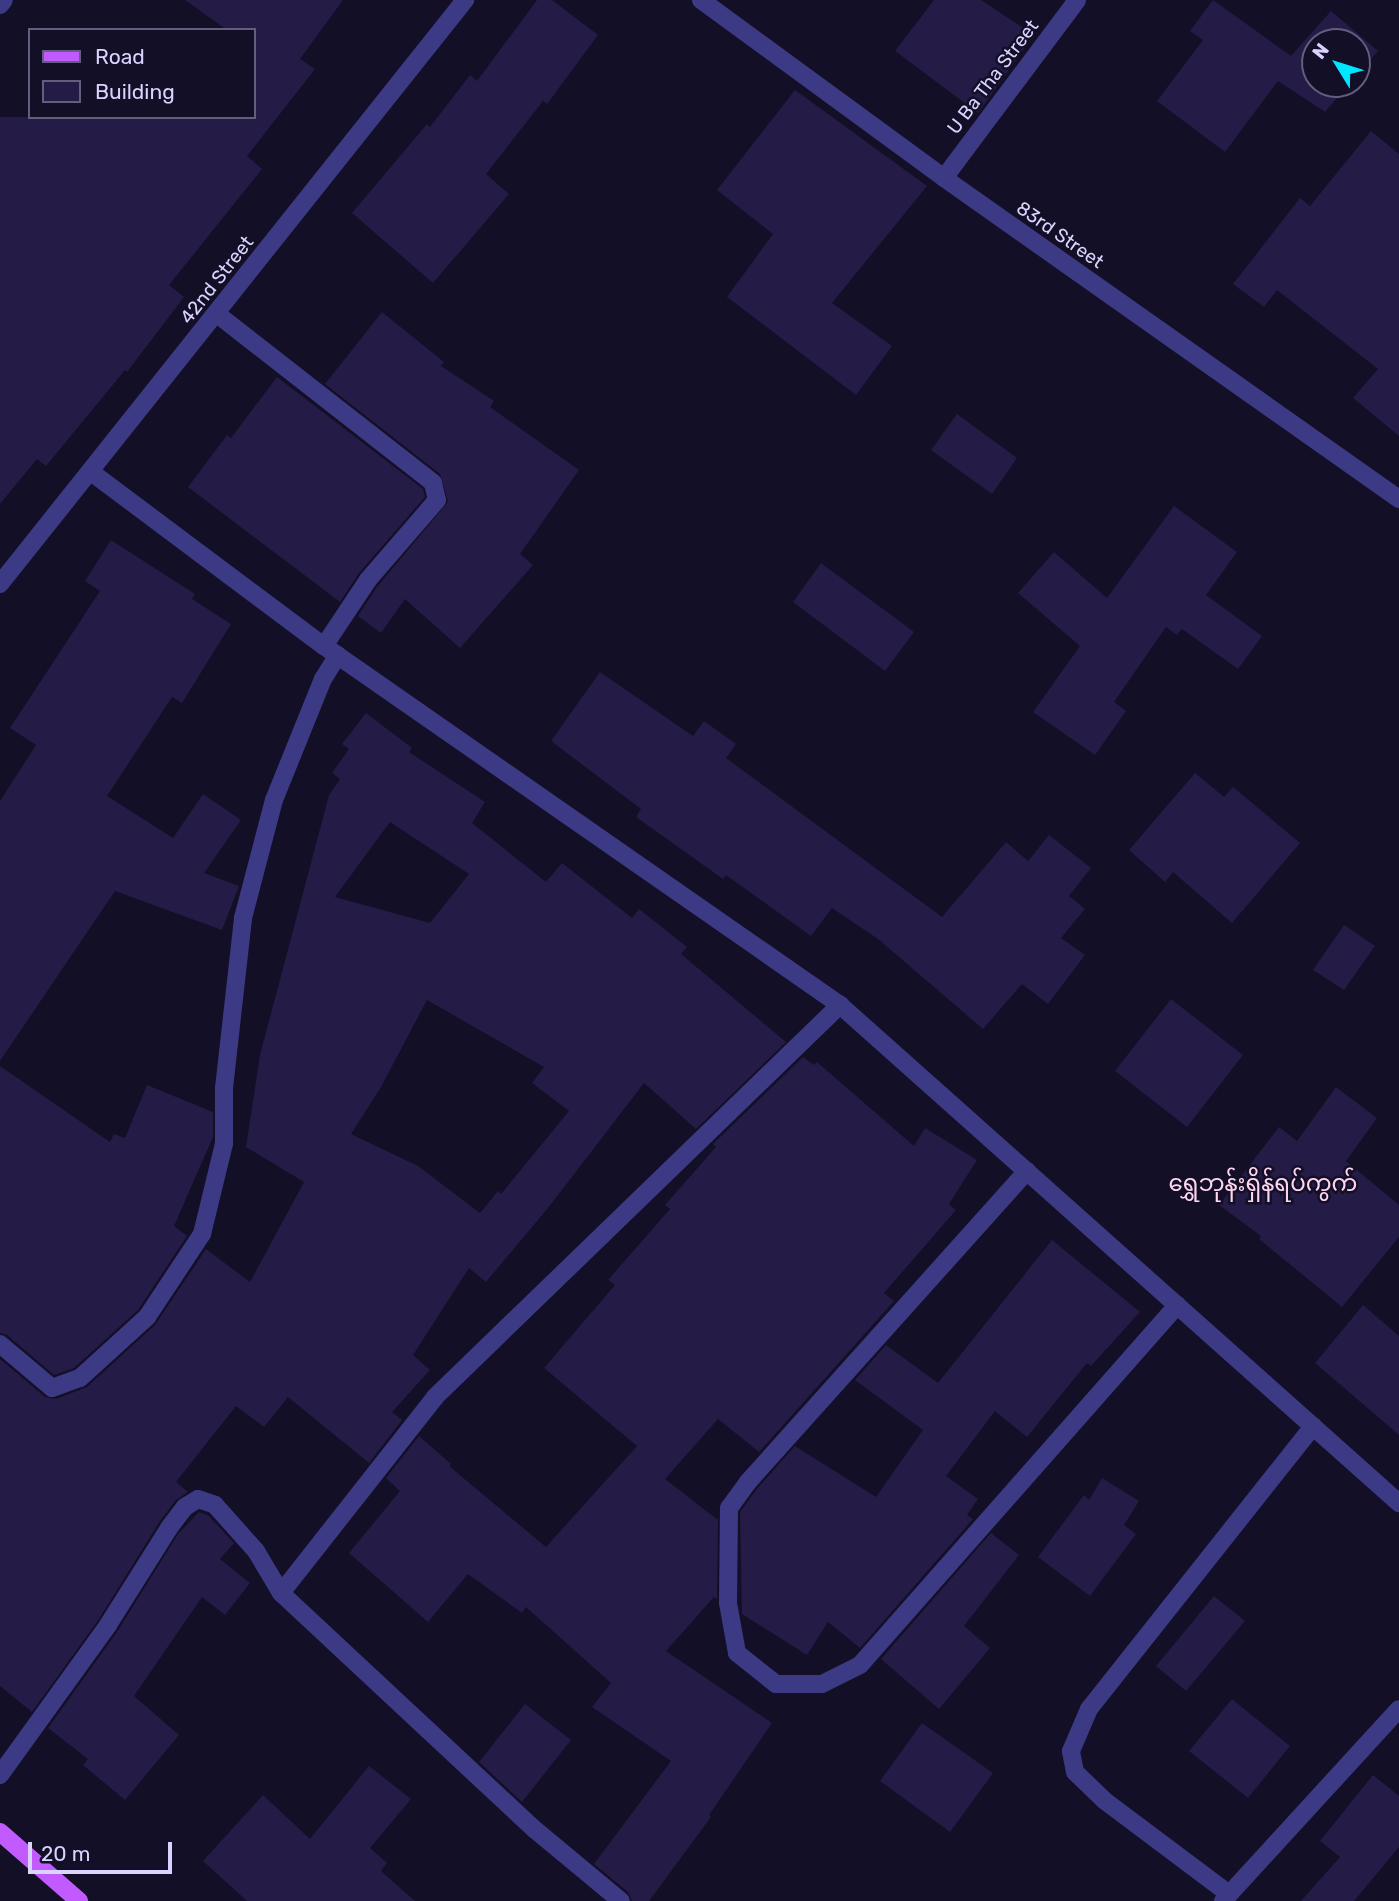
<!DOCTYPE html>
<html>
<head>
<meta charset="utf-8">
<style>
	body { margin:0 }
	#map { position:relative; width:1399px; height:1901px; overflow:hidden; background:#130f26; font-family:Rubik,"Noto Sans Myanmar",sans-serif }
	div>[style] { position:absolute }
	.building>* { inset:0; background:#241b47 }
	.minor>* { height:18px; margin:-9px; padding:0 9px; transform-origin:9px; border-radius:9px; background:#3d3a85 }
	.major>* { height:18px; margin:-9px; padding:0 9px; transform-origin:9px; border-radius:9px; background:#c25bff }
	span { translate:-50% -50%; white-space:nowrap; text-align:center; line-height:1.15; -webkit-text-stroke:5px #130f26; paint-order:stroke }
	.street-label { font-size:19px; color:#d9d4ff }
	.quarter-label { font-size:23px; color:#ffd6f0 }
	.legend { position:absolute; left:28px; top:28px; width:228px; height:91px; box-sizing:border-box; background:#130f26; border:2px solid #625e7d; margin:0; padding:9px 12px; list-style:none; font-size:21px; color:#d9d4ff }
	.legend li { display:flex; align-items:center; gap:14px; height:35px }
	.legend b { width:35px; border:2px solid #625e7d }
	.north { position:absolute; left:1301px; top:28px; width:70px; height:70px; box-sizing:border-box; background:#130f26; border:2px solid #625e7d; border-radius:50%; rotate:308deg; font-size:19px; font-weight:700; line-height:28px; text-align:center; color:#d9d4ff }
	.north::after { content:''; display:block; margin:auto; width:24px; height:32px; background:#00e5ff; clip-path:polygon(50% 0,100% 100%,50% 72%,0 100%) }
	.scale { position:absolute; left:28px; top:1842px; width:144px; height:32px; box-sizing:border-box; border:4px solid #d9d4ff; border-top:0; padding-left:9px; font-size:21px; line-height:24px; white-space:nowrap; color:#d9d4ff; -webkit-text-stroke:5px #130f26; paint-order:stroke }
</style>
</head>
<body>
<div id="map">
	<div class="building">
		<div style="clip-path:polygon(185px 0,343px 0,300px 59px,315px 69px,247px 156px,262px 169px,169px 285px,184px 297px,127px 372px,125px 370px,46px 466px,37px 459px,0 504px,0 117px,254px 117px,254px 30px,227px 30px)"></div>
		<div style="clip-path:polygon(537px 0,552px 0,598px 35px,547px 104px,543px 101px,486px 174px,509px 194px,433px 283px,352px 213px,427px 124px,430px 127px,470px 75px,477px 81px)"></div>
		<div style="clip-path:polygon(934px 0,981px 0,1034px 35px,978px 113px,895px 51px)"></div>
		<div style="clip-path:polygon(1213px 0,1291px 56px,1331px 11px,1378px 51px,1357px 75px,1357px 42px,1315px 42px,1315px 84px,1349px 84px,1325px 112px,1278px 81px,1225px 152px,1157px 101px,1203px 40px,1190px 31px)"></div>
		<div style="clip-path:polygon(795px 90px,927px 186px,832px 303px,892px 346px,856px 395px,727px 297px,773px 234px,717px 190px)"></div>
		<div style="clip-path:polygon(1371px 131px,1399px 154px,1399px 436px,1353px 398px,1378px 369px,1277px 290px,1264px 307px,1233px 284px,1300px 198px,1310px 206px)"></div>
		<div style="clip-path:polygon(382px 312px,444px 362px,441px 366px,494px 401px,490px 407px,579px 470px,520px 554px,533px 565px,460px 648px,405px 599px,381px 633px,358px 616px,377px 587px,448px 502px,440px 474px,325px 384px)"></div>
		<div style="clip-path:polygon(277px 377px,423px 489px,425px 497px,359px 573px,340px 602px,188px 487px,227px 435px,231px 438px)"></div>
		<div style="clip-path:polygon(957px 414px,1017px 458px,992px 494px,931px 450px)"></div>
		<div style="clip-path:polygon(1174px 506px,1237px 552px,1206px 595px,1262px 636px,1238px 669px,1182px 629px,1177px 635px,1166px 627px,1114px 702px,1126px 711px,1095px 755px,1033px 712px,1080px 646px,1018px 593px,1054px 552px,1107px 598px)"></div>
		<div style="clip-path:polygon(111px 540px,195px 594px,192px 599px,231px 624px,182px 703px,172px 697px,107px 796px,173px 838px,203px 794px,241px 820px,204px 873px,239px 886px,222px 930px,115px 891px,0 1061px,0 801px,36px 745px,10px 728px,100px 591px,85px 581px)"></div>
		<div style="clip-path:polygon(821px 563px,914px 632px,885px 671px,793px 602px)"></div>
		<div style="clip-path:polygon(600px 672px,693px 736px,704px 721px,736px 744px,726px 758px,942px 917px,1006px 842px,1028px 861px,1049px 835px,1091px 868px,1069px 896px,1085px 909px,1061px 938px,1085px 955px,1048px 1004px,1022px 984px,983px 1029px,878px 939px,832px 908px,811px 936px,726px 875px,723px 879px,636px 817px,641px 809px,551px 741px)"></div>
		<div style="clip-path:polygon(evenodd,366px 713px,412px 748px,409px 752px,485px 802px,472px 823px,546px 882px,562px 863px,632px 918px,639px 909px,687px 947px,681px 954px,786px 1042px,696px 1129px,644px 1083px,548px 1208px,486px 1282px,469px 1268px,413px 1355px,430px 1370px,392px 1412px,402px 1420px,369px 1463px,288px 1397px,264px 1427px,236px 1406px,176px 1482px,188px 1492px,176px 1500px,160px 1521px,99px 1619px,32px 1712px,0 1686px,0 1359px,45px 1397px,56px 1399px,87px 1387px,155px 1325px,206px 1249px,250px 1282px,304px 1182px,246px 1147px,260px 1055px,329px 795px,340px 779px,332px 773px,349px 749px,342px 744px,366px 713px,390px 822px,469px 874px,430px 923px,335px 897px,390px 822px,366px 713px,427px 1000px,544px 1067px,532px 1083px,569px 1111px,501px 1194px,498px 1191px,480px 1213px,418px 1166px,351px 1134px,381px 1087px,427px 1000px)"></div>
		<div style="clip-path:polygon(1195px 773px,1224px 797px,1233px 787px,1300px 843px,1232px 923px,1173px 872px,1165px 882px,1129px 850px)"></div>
		<div style="clip-path:polygon(1344px 925px,1375px 946px,1344px 990px,1313px 970px)"></div>
		<div style="clip-path:polygon(1171px 999px,1243px 1055px,1187px 1127px,1115px 1071px)"></div>
		<div style="clip-path:polygon(803px 1057px,814px 1065px,817px 1062px,914px 1146px,925px 1128px,977px 1160px,949px 1204px,956px 1210px,884px 1293px,894px 1301px,759px 1452px,718px 1419px,665px 1479px,718px 1520px,717px 1599px,714px 1597px,666px 1651px,772px 1723px,709px 1815px,711px 1817px,649px 1901px,632px 1901px,628px 1892px,594px 1864px,671px 1761px,592px 1707px,611px 1683px,526px 1607px,522px 1613px,468px 1574px,428px 1622px,349px 1553px,400px 1491px,386px 1478px,419px 1436px,451px 1464px,449px 1466px,546px 1547px,637px 1446px,544px 1368px,615px 1285px,608px 1280px,670px 1209px,665px 1205px,716px 1147px,713px 1144px)"></div>
		<div style="clip-path:polygon(0 1066px,110px 1142px,114px 1134px,125px 1138px,147px 1085px,213px 1112px,213px 1137px,174px 1226px,187px 1236px,138px 1310px,74px 1368px,54px 1375px,7px 1335px,0 1333px)"></div>
		<div style="clip-path:polygon(1336px 1087px,1377px 1118px,1346px 1161px,1399px 1205px,1399px 1237px,1342px 1307px,1259px 1239px,1261px 1236px,1219px 1205px,1279px 1127px,1297px 1141px)"></div>
		<div style="clip-path:polygon(1052px 1240px,1140px 1312px,1091px 1366px,1087px 1363px,1027px 1437px,995px 1411px,946px 1476px,978px 1499px,967px 1515px,973px 1519px,860px 1648px,828px 1622px,807px 1655px,742px 1614px,740px 1512px,757px 1489px,795px 1446px,876px 1497px,923px 1430px,855px 1380px,886px 1345px,938px 1383px)"></div>
		<div style="clip-path:polygon(1363px 1305px,1399px 1336px,1399px 1435px,1315px 1363px)"></div>
		<div style="clip-path:polygon(1102px 1478px,1139px 1501px,1124px 1525px,1136px 1534px,1090px 1596px,1038px 1557px,1084px 1495px,1089px 1500px)"></div>
		<div style="clip-path:polygon(199px 1512px,208px 1515px,234px 1543px,220px 1559px,250px 1583px,225px 1615px,202px 1597px,134px 1696px,179px 1735px,125px 1800px,83px 1765px,88px 1759px,48px 1728px,117px 1632px,178px 1534px)"></div>
		<div style="clip-path:polygon(991px 1533px,1019px 1555px,964px 1626px,990px 1648px,939px 1709px,881px 1659px)"></div>
		<div style="clip-path:polygon(1214px 1596px,1245px 1621px,1186px 1691px,1156px 1666px)"></div>
		<div style="clip-path:polygon(1232px 1699px,1290px 1746px,1248px 1798px,1189px 1751px)"></div>
		<div style="clip-path:polygon(525px 1704px,571px 1740px,522px 1802px,479px 1762px)"></div>
		<div style="clip-path:polygon(922px 1723px,993px 1773px,950px 1832px,880px 1781px)"></div>
		<div style="clip-path:polygon(369px 1766px,411px 1799px,370px 1848px,387px 1863px,381px 1871px,415px 1901px,247px 1901px,203px 1861px,263px 1795px,310px 1839px)"></div>
		<div style="clip-path:polygon(1373px 1775px,1399px 1796px,1399px 1847px,1354px 1901px,1301px 1901px,1340px 1857px,1320px 1841px)"></div>
	</div>
	<div class="minor">
		<div style="left:701px;top:0;width:301px;rotate:36.2deg"></div>
		<div style="left:944px;top:178px;width:557px;rotate:35.2deg"></div>
		<div style="left:0;top:5px;width:6px;rotate:-51deg"></div>
		<div style="left:944px;top:178px;width:222px;rotate:-53.2deg"></div>
		<div style="left:217px;top:314px;width:274px;rotate:38deg"></div>
		<div style="left:433px;top:483px;width:17px;rotate:77deg"></div>
		<div style="left:437px;top:500px;width:106px;rotate:130.8deg"></div>
		<div style="left:368px;top:580px;width:79px;rotate:123.7deg"></div>
		<div style="left:91px;top:472px;width:291px;rotate:36.8deg"></div>
		<div style="left:324px;top:646px;width:629px;rotate:34.83deg"></div>
		<div style="left:840px;top:1005px;width:749px;rotate:41.7deg"></div>
		<div style="left:0;top:584px;width:747px;rotate:-51.47deg"></div>
		<div style="left:1027px;top:1171px;width:418px;rotate:131.9deg"></div>
		<div style="left:748px;top:1482px;width:32px;rotate:126deg"></div>
		<div style="left:729px;top:1508px;width:95px;rotate:90.6deg"></div>
		<div style="left:728px;top:1603px;width:51px;rotate:79.8deg"></div>
		<div style="left:737px;top:1653px;width:50px;rotate:38.5deg"></div>
		<div style="left:776px;top:1684px;width:46px"></div>
		<div style="left:822px;top:1684px;width:42px;rotate:-26.6deg"></div>
		<div style="left:860px;top:1665px;width:480px;rotate:-48.6deg"></div>
		<div style="left:0;top:1344px;width:68px;rotate:40.2deg"></div>
		<div style="left:52px;top:1388px;width:30px;rotate:-20deg"></div>
		<div style="left:80px;top:1378px;width:91px;rotate:-42.3deg"></div>
		<div style="left:147px;top:1317px;width:100px;rotate:-56.5deg"></div>
		<div style="left:202px;top:1234px;width:93px;rotate:-76.3deg"></div>
		<div style="left:224px;top:1144px;width:56px;rotate:-90deg"></div>
		<div style="left:224px;top:1088px;width:171px;rotate:-83.6deg"></div>
		<div style="left:243px;top:918px;width:122px;rotate:-75.3deg"></div>
		<div style="left:274px;top:800px;width:131px;rotate:-68deg"></div>
		<div style="left:323px;top:679px;width:28px;rotate:-58deg"></div>
		<div style="left:281px;top:1593px;width:249px;rotate:-51.8deg"></div>
		<div style="left:435px;top:1397px;width:564px;rotate:-44.07deg"></div>
		<div style="left:0;top:1775px;width:185px;rotate:-54.2deg"></div>
		<div style="left:108px;top:1625px;width:115px;rotate:-57.8deg"></div>
		<div style="left:169px;top:1528px;width:26px;rotate:-53deg"></div>
		<div style="left:185px;top:1507px;width:15px;rotate:-32deg"></div>
		<div style="left:198px;top:1499px;width:18px;rotate:19deg"></div>
		<div style="left:215px;top:1505px;width:62px;rotate:48.3deg"></div>
		<div style="left:256px;top:1551px;width:49px;rotate:59.2deg"></div>
		<div style="left:281px;top:1593px;width:345px;rotate:43deg"></div>
		<div style="left:533px;top:1828px;width:114px;rotate:39.7deg"></div>
		<div style="left:1229px;top:1894px;width:156px;rotate:-143.1deg"></div>
		<div style="left:1104px;top:1800px;width:40px;rotate:-136deg"></div>
		<div style="left:1075px;top:1772px;width:21px;rotate:-101deg"></div>
		<div style="left:1071px;top:1751px;width:46px;rotate:-66.8deg"></div>
		<div style="left:1089px;top:1709px;width:361px;rotate:-51.6deg"></div>
		<div style="left:1223px;top:1901px;width:260px;rotate:-47.5deg"></div>
	</div>
	<div class="major">
		<div style="left:0;top:1832px;width:105px;rotate:41.1deg"></div>
	</div>
	<div class="street-label">
		<span style="left:993px;top:77px;rotate:-53deg">U Ba Tha Street</span>
		<span style="left:1060px;top:235px;rotate:35deg">83rd Street</span>
		<span style="left:217px;top:280px;rotate:-52deg">42nd Street</span>
	</div>
	<div class="quarter-label">
		<span style="left:1263px;top:1183px">ရွှေဘုန်းရှိန်ရပ်ကွက်</span>
	</div>
	<ul class="legend">
	<li><b style="height:9px;background:#c25bff"></b>Road</li>
	<li><b style="height:19px;background:#241b47"></b>Building</li>
	</ul>
	<div class="north">N</div>
	<div class="scale">20 m</div>
</div>
</body>
</html>
